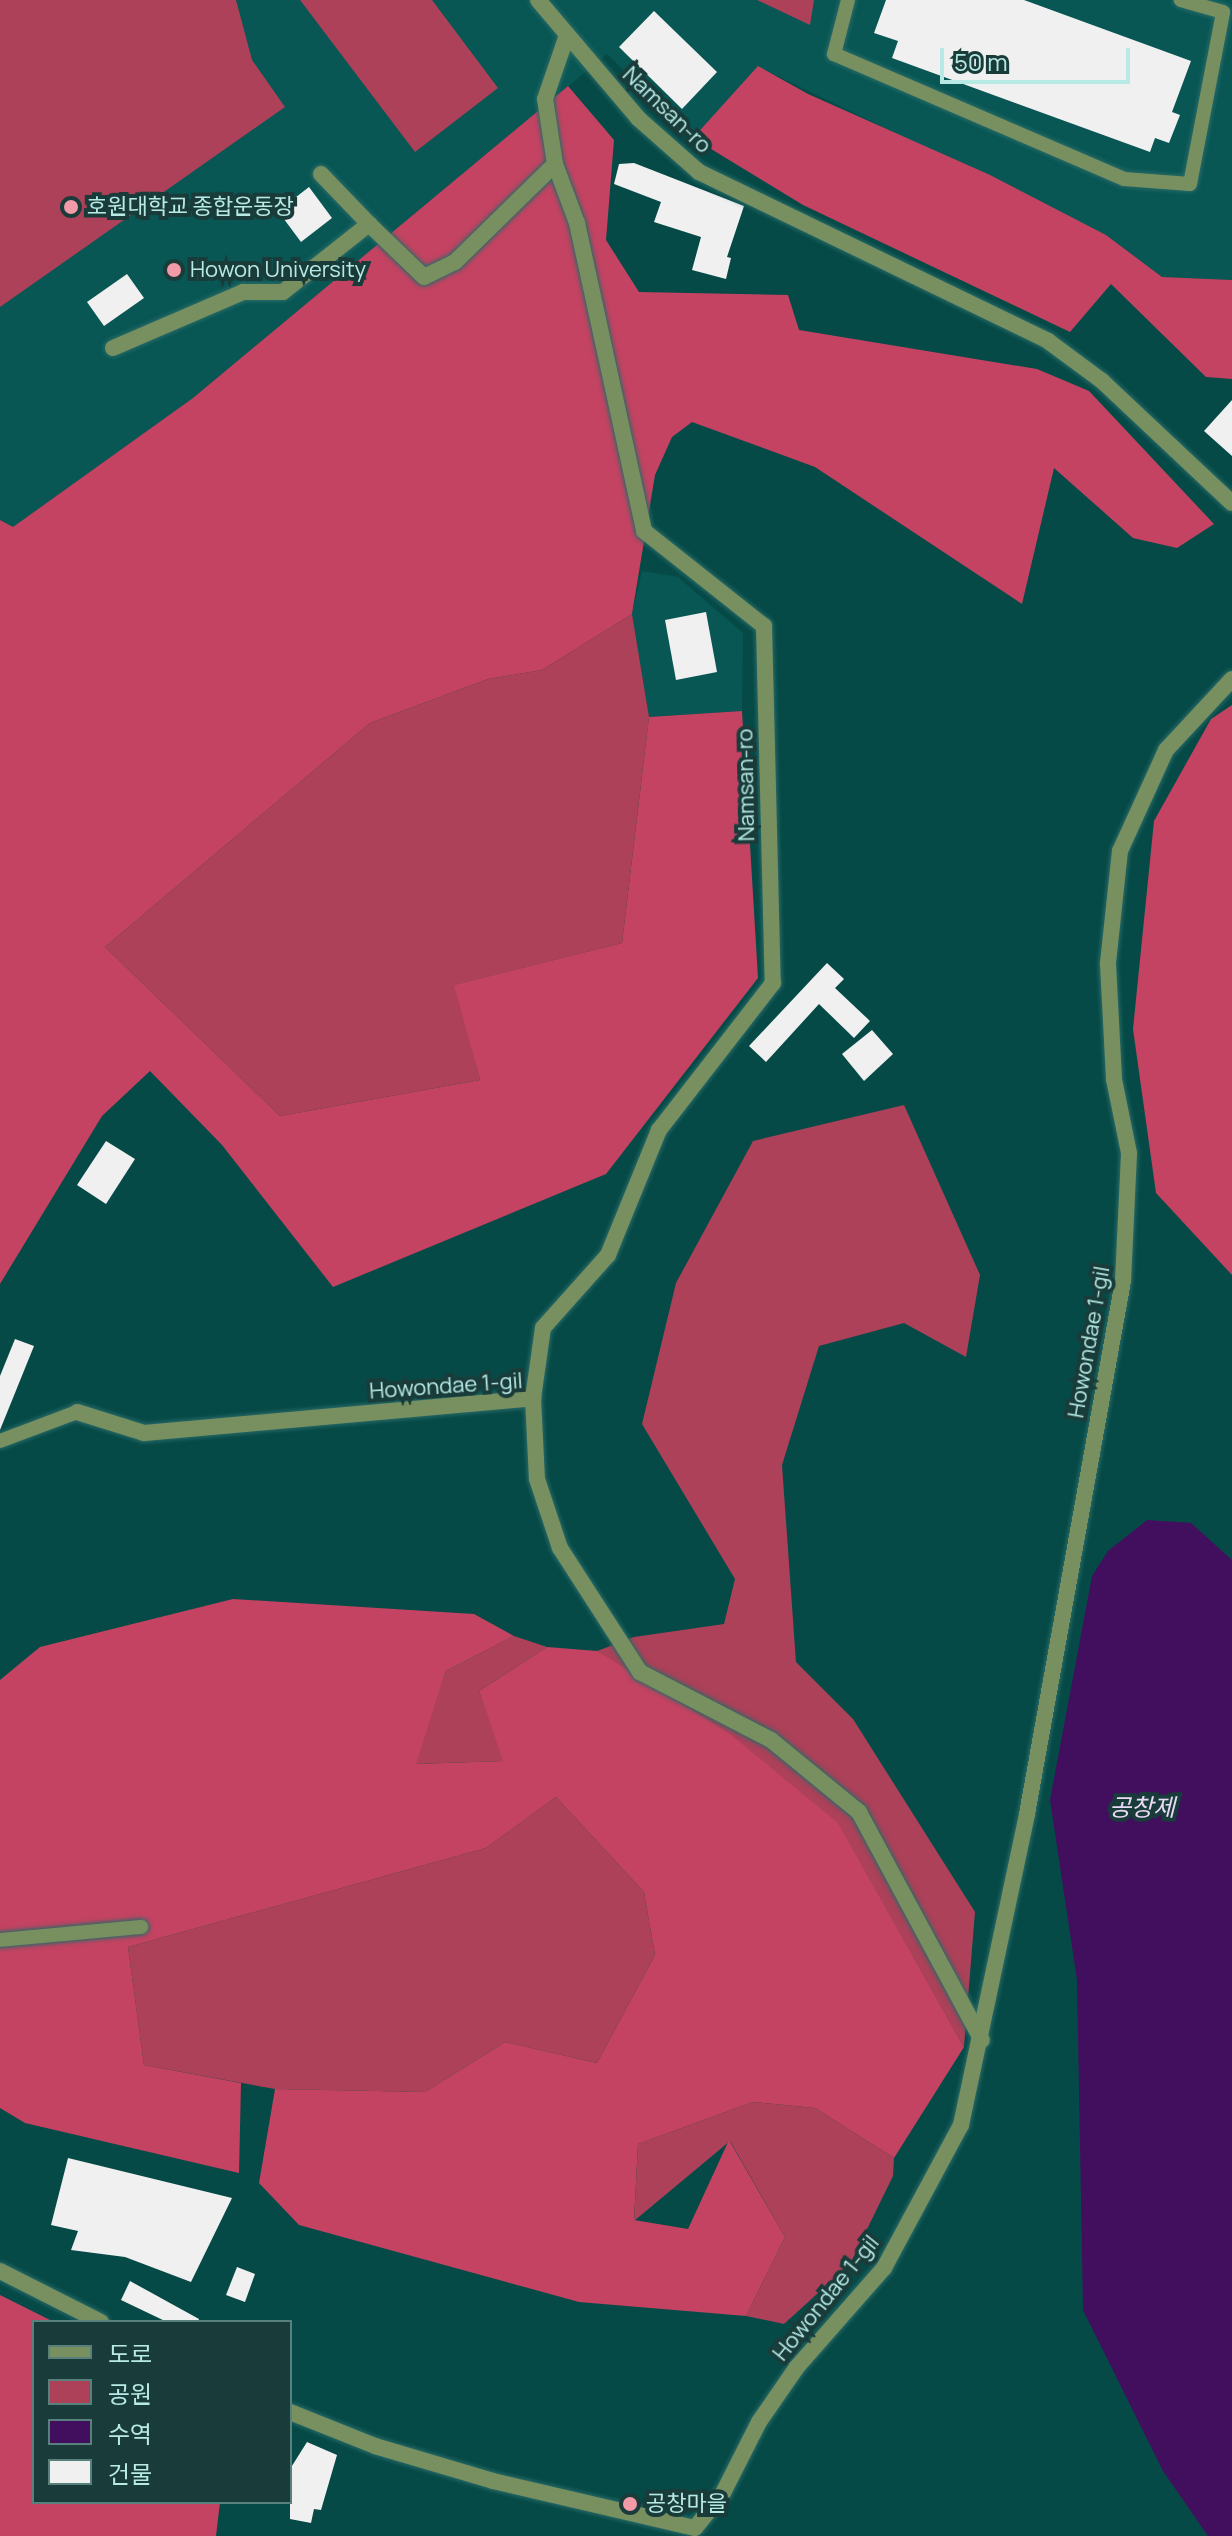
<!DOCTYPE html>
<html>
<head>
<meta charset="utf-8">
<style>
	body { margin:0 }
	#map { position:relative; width:1232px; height:2536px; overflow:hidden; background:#064a47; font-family:Manrope,"Noto Sans KR",sans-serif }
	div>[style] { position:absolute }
	.built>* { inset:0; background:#085754 }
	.green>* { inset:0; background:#ac4159 }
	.forest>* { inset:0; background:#c44362 }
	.water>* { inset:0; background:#410f5e }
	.building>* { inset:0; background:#f0f0f0 }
	.roads { filter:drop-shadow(0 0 2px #296a67) drop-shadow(0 0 2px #296a67) }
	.service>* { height:14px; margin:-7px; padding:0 7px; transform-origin:7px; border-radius:7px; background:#789060 }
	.minor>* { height:16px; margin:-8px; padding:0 8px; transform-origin:8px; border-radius:8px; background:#789060 }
	.tertiary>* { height:16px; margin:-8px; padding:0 8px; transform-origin:8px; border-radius:8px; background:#789060 }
	.dots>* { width:22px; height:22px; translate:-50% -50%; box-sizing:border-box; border:4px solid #193c3a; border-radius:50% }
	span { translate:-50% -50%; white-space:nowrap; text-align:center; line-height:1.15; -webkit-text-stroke:8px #193c3a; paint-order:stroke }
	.street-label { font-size:22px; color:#b7e9e5 }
	.poi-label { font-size:22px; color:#b7e9e5 }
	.left { translate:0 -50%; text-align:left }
	.water-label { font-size:24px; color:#e9dbf6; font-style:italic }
	.legend { position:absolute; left:32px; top:2320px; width:260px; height:184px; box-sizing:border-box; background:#193c3a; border:2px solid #58817e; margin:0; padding:10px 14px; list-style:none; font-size:24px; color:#b7e9e5 }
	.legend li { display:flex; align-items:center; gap:16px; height:40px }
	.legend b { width:40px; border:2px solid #58817e }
	.scale { position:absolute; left:940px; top:48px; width:190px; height:36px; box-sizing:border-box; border:4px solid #b7e9e5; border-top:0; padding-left:10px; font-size:24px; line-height:28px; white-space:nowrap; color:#b7e9e5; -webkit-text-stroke:6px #193c3a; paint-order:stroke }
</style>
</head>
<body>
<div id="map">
	<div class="built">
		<div style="clip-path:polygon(0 0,1232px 0,1232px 280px,1162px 277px,1106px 235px,759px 67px,693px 138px,607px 54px,193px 398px,13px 527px,0 520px)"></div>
		<div style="clip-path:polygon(642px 571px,678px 577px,743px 633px,742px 711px,649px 717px,632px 614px)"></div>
	</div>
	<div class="green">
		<div style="clip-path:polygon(0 0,236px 0,252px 60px,285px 107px,0 307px)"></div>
		<div style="clip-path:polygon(300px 0,432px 0,498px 88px,415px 152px)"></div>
		<div style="clip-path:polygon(757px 0,814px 0,810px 25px)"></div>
		<div style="clip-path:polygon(632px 614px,649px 717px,622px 943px,455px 985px,480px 1080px,280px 1116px,105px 947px,370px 723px,488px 679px,542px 670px)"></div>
		<div style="clip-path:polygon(904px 1105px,980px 1275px,966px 1357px,904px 1323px,819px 1346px,782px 1465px,796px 1662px,853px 1719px,975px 1912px,964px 2047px,838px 1824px,597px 1651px,634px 1637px,724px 1624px,735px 1579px,642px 1424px,676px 1283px,753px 1141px)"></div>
		<div style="clip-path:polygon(514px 1636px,547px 1647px,479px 1691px,504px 1761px,415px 1764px,446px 1671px)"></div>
		<div style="clip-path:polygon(556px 1797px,644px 1892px,655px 1955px,597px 2063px,505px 2042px,425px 2092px,275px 2089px,144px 2065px,128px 1947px,486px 1848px)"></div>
		<div style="clip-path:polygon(753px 2102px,815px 2108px,894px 2158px,893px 2176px,850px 2264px,784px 2324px,746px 2316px,785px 2237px,730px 2141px,634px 2221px,638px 2144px)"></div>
	</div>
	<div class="forest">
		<div style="clip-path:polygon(758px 66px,808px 94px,990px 175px,1106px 235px,1162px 277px,1232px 280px,1232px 379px,1206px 377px,1111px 284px,1070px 332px,803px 205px,693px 138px)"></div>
		<div style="clip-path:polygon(568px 86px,614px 140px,606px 240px,639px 292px,788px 295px,799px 330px,1037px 369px,1089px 391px,1214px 524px,1177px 548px,1133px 538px,1054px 468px,1022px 604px,815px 467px,692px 422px,672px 437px,655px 475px,632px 614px,542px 670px,488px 679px,370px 723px,105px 947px,280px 1116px,480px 1080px,454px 985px,622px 943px,649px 717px,742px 711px,758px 978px,606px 1174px,333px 1287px,222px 1145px,150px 1071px,102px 1116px,0 1284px,0 520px,13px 527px,193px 398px)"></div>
		<div style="clip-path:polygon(1232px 705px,1232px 1275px,1156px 1193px,1133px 1029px,1154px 821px,1211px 719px)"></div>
		<div style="clip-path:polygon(233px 1599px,474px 1614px,514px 1636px,446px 1671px,416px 1764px,503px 1761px,479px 1691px,547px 1647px,597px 1651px,730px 1734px,838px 1823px,964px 2047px,894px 2158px,815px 2108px,753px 2102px,638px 2144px,634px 2220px,688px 2229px,729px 2140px,785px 2237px,746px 2316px,579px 2302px,299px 2225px,259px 2183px,275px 2089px,425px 2092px,505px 2042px,597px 2063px,655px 1955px,644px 1892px,556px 1797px,486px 1848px,128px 1947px,144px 2065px,241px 2083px,239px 2173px,25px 2123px,0 2108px,0 1680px,40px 1647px)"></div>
		<div style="clip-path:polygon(0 2295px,54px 2322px,34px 2322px,34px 2502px,220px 2502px,216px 2536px,0 2536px)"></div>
	</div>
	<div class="water">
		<div style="clip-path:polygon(1147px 1520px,1191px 1523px,1232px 1560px,1232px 2536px,1208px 2536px,1163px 2471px,1083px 2310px,1077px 1980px,1050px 1800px,1092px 1576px,1108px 1551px)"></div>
	</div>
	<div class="building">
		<div style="clip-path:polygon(886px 0,1024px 0,1191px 61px,1172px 112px,1180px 115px,1169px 143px,1155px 138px,1150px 152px,892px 58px,898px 41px,874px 33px)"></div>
		<div style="clip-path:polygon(654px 11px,717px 72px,682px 109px,619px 47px)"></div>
		<div style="clip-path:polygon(634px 163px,744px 206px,727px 257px,731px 258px,726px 279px,692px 270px,701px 237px,654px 222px,661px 202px,614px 184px,619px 164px)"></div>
		<div style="clip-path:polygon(309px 187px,332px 218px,301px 242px,278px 211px)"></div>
		<div style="clip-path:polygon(127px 274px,144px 298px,104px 326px,87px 302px)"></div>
		<div style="clip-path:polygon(1232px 400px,1232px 456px,1204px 431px)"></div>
		<div style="clip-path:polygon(706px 612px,717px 672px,676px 680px,665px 620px)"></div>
		<div style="clip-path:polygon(827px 963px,844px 979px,835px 988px,870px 1021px,854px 1038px,819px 1004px,766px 1062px,749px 1046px)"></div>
		<div style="clip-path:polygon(872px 1030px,893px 1054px,864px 1081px,842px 1054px)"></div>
		<div style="clip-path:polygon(106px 1141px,135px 1159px,106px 1204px,77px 1185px)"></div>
		<div style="clip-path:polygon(15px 1339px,34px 1346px,0 1430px,0 1376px)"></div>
		<div style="clip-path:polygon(68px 2158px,232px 2198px,191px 2282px,125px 2257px,71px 2250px,78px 2231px,51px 2225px)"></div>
		<div style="clip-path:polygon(237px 2267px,255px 2274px,245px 2302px,226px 2295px)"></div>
		<div style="clip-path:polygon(130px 2281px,199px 2319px,198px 2322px,167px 2322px,121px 2300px)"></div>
		<div style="clip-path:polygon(307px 2442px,337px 2455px,321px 2510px,314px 2509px,311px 2523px,290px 2519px,290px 2469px)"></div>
	</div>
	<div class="roads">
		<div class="service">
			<div style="left:848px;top:0;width:56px;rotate:104.5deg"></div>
			<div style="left:834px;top:54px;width:316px;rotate:23.3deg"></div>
			<div style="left:1124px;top:179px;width:66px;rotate:4.3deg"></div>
			<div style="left:1190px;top:184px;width:175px;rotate:-79.1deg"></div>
			<div style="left:1223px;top:12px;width:44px;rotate:-164.1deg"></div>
			<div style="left:0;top:1441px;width:82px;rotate:-20.6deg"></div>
			<div style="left:0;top:1940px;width:142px;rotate:-5.3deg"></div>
		</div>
		<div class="minor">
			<div style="left:555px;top:164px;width:63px;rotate:69.6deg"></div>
			<div style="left:577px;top:223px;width:315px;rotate:77.7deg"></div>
			<div style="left:644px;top:531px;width:153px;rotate:38.4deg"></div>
			<div style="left:764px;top:626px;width:357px;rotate:88.6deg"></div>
			<div style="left:773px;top:983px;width:186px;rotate:127.8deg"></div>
			<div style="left:659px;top:1130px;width:135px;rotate:112.2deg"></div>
			<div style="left:608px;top:1255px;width:98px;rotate:131.7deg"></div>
			<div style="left:543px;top:1328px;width:71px;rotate:98.1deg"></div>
			<div style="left:533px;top:1398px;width:81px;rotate:87.2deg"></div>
			<div style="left:537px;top:1479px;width:73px;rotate:71.6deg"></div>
			<div style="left:560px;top:1548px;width:148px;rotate:57.2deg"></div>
			<div style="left:640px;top:1672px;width:148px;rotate:27.4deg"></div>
			<div style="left:771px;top:1740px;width:114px;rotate:39.3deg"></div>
			<div style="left:859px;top:1812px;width:259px;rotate:61.7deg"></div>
			<div style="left:321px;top:174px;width:69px;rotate:46.2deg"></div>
			<div style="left:113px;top:348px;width:142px;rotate:-23.3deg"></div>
			<div style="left:243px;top:292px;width:40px"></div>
			<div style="left:283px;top:292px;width:110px;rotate:-38.3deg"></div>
			<div style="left:369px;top:224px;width:76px;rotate:43.9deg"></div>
			<div style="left:424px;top:277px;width:34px;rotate:-26deg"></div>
			<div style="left:455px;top:262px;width:140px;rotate:-44.4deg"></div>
			<div style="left:555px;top:164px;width:66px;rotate:-98.7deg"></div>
			<div style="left:545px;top:99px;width:65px;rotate:-71deg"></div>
			<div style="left:77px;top:1412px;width:70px;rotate:17.4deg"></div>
			<div style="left:144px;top:1433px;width:391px;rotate:-5.1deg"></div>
		</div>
		<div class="tertiary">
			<div style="left:538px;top:0;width:156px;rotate:49.7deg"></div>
			<div style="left:639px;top:119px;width:80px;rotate:41.5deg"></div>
			<div style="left:699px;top:172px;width:388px;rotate:25.8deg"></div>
			<div style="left:1048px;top:341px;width:67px;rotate:36.5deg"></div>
			<div style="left:1102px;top:381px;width:178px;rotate:43.2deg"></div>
			<div style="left:0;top:2271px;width:113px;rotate:26.8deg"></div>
			<div style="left:290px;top:2412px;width:92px;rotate:21.8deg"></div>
			<div style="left:375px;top:2446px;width:123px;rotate:16.5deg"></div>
			<div style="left:493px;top:2481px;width:207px;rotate:13.1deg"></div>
			<div style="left:695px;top:2528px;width:45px;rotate:-51.3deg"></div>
			<div style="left:723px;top:2493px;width:80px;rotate:-63.1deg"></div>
			<div style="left:759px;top:2422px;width:67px;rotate:-55.4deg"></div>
			<div style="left:797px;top:2367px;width:132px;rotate:-48.7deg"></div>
			<div style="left:884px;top:2268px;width:162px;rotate:-61.7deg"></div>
			<div style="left:961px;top:2125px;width:318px;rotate:-78deg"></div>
			<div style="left:1027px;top:1814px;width:542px;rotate:-79.79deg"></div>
			<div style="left:1123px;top:1281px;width:128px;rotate:-87.3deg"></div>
			<div style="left:1129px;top:1153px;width:76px;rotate:-101.5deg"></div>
			<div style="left:1114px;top:1079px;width:116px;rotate:-93deg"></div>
			<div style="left:1108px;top:963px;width:113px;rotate:-83.9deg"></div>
			<div style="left:1120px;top:851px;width:111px;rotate:-65.5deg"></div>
			<div style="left:1166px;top:750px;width:97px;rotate:-47.1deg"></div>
		</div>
	</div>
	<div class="dots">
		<div style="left:71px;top:207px;background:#f39aa8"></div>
		<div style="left:174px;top:270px;background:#f39aa8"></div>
		<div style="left:630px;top:2504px;background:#f39aa8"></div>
	</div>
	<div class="street-label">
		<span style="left:667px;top:110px;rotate:44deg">Namsan-ro</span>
		<span style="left:746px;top:785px;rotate:-91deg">Namsan-ro</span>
		<span style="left:1089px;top:1342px;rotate:-80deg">Howondae 1-gil</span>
		<span style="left:446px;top:1386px;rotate:-4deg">Howondae 1-gil</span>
		<span style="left:826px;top:2298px;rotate:-51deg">Howondae 1-gil</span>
	</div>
	<div class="poi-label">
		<span class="left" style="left:87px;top:207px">호원대학교 종합운동장</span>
		<span class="left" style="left:190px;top:270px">Howon University</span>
		<span class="left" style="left:646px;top:2504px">공창마을</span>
	</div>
	<div class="water-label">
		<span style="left:1142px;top:1807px">공창제</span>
	</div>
	<ul class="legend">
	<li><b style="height:10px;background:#789060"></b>도로</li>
	<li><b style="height:22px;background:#ac4159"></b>공원</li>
	<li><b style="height:22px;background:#410f5e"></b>수역</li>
	<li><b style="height:22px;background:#f0f0f0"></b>건물</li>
	</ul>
	<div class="scale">50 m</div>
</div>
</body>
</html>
